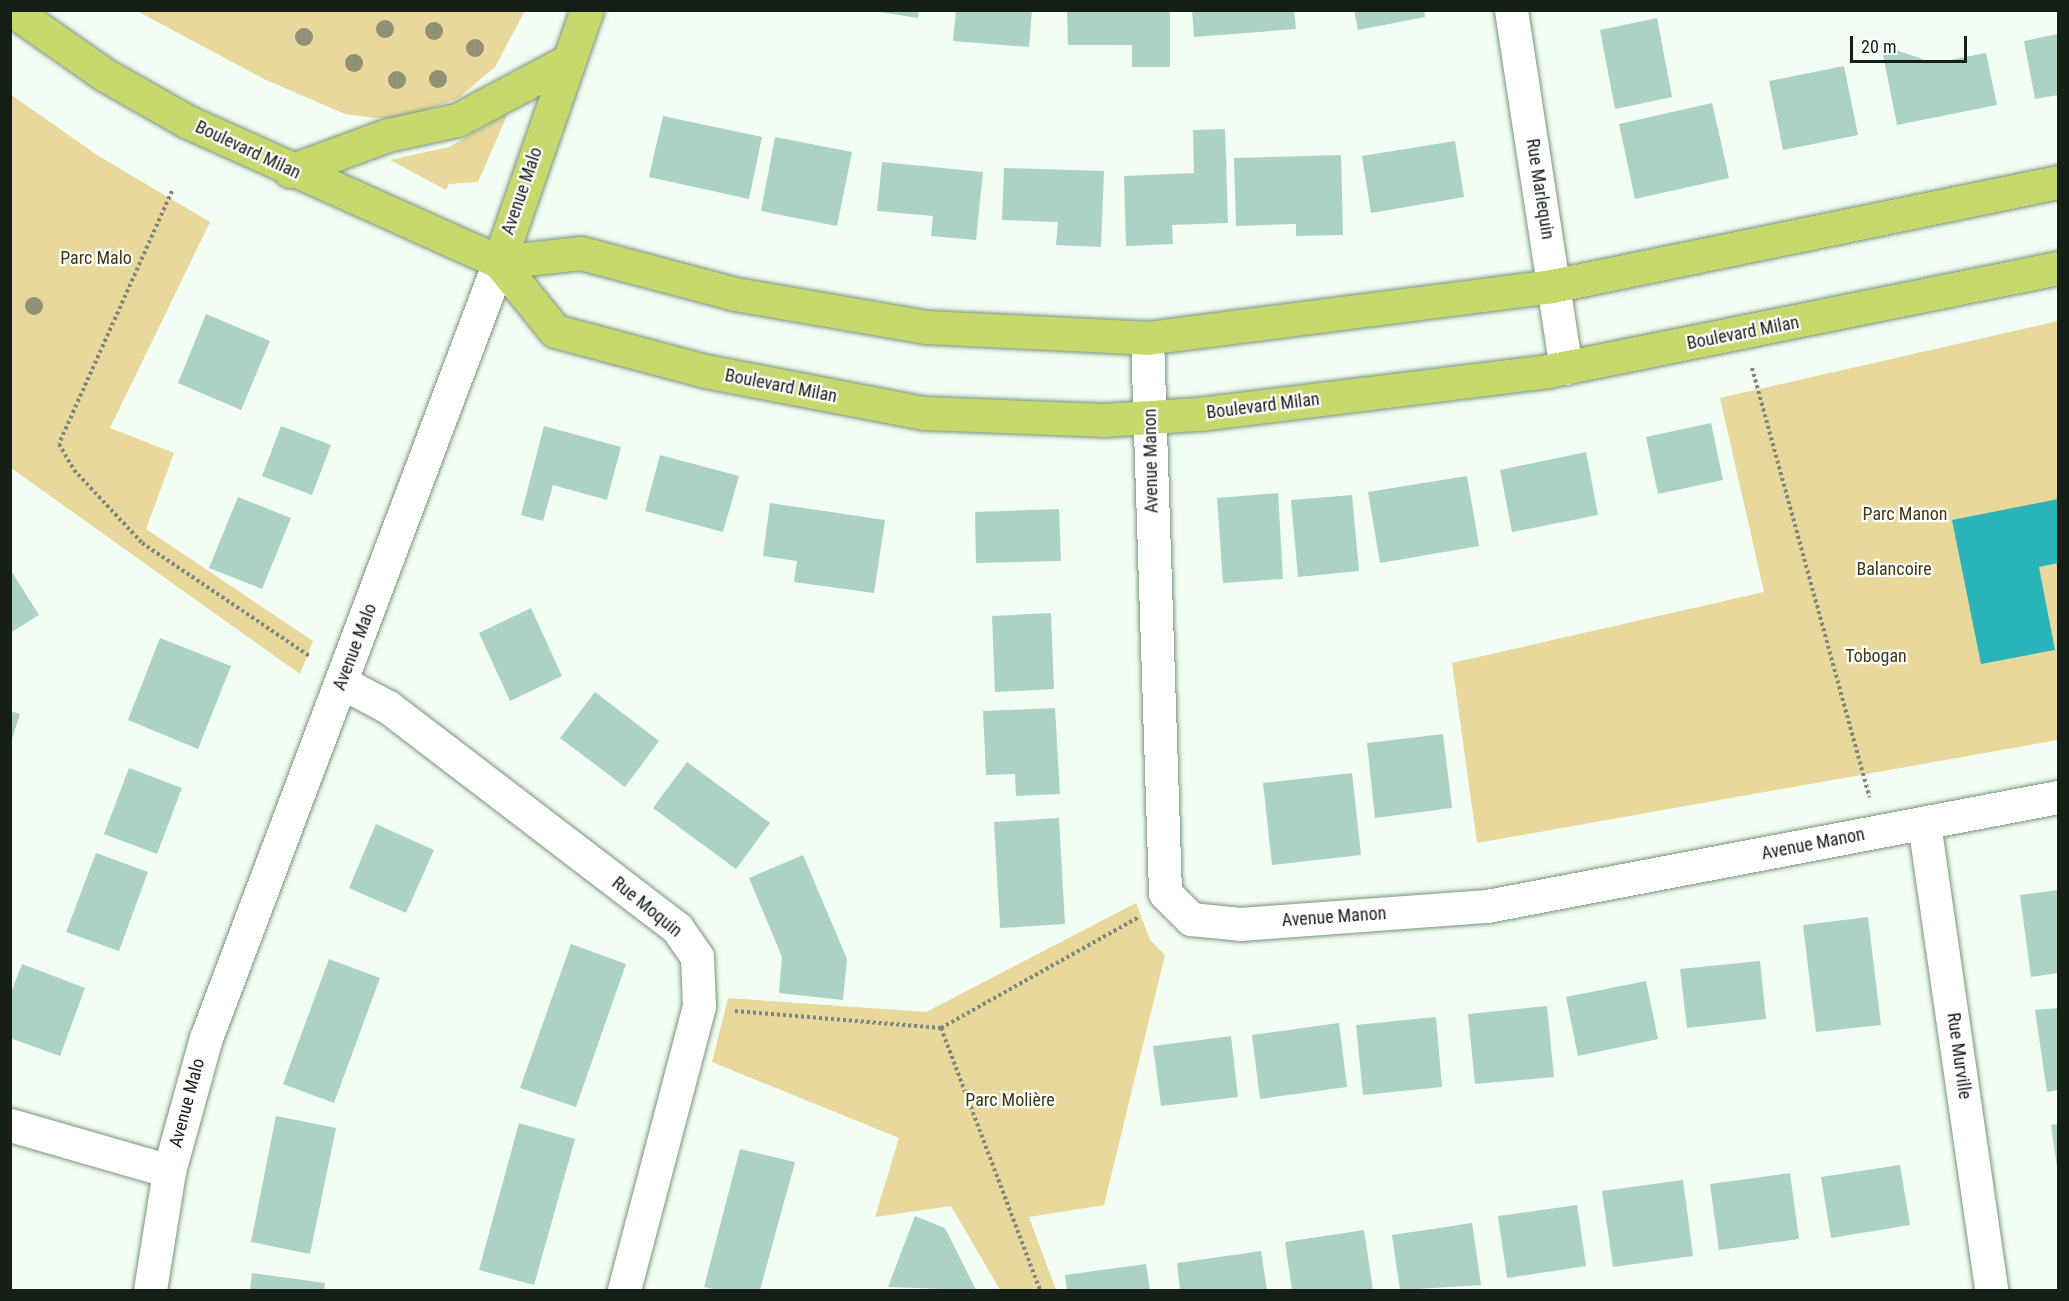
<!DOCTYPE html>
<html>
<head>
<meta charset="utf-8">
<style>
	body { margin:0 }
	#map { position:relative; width:2069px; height:1301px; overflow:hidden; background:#f2fdf3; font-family:"Roboto Condensed",sans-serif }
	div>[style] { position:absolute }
	.green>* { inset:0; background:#e9d89b }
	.water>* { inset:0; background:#2bb3ba }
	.building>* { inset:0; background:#acd2c6 }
	.path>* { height:4px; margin-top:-2px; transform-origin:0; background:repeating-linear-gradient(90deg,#7d877e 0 3px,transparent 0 6px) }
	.roads { filter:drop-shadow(0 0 2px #7a937c) drop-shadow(0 0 2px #7a937c) }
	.minor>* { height:33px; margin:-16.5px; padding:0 16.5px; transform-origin:16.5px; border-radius:16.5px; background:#fff }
	.major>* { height:33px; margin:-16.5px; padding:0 16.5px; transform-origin:16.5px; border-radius:16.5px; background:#c7d96d }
	.trees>* { width:18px; height:18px; margin:-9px; border-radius:50%; background:#919077 }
	span { translate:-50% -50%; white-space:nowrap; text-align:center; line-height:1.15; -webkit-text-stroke:4.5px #fff; paint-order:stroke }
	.street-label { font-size:18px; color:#151f16 }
	.park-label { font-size:18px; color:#413711 }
	.frame { position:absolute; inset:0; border:12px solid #151f16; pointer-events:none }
	.scale { position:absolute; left:1850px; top:36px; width:117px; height:27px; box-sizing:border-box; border:3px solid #151f16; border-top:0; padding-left:8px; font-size:18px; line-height:21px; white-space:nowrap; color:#151f16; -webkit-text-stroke:4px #fff; paint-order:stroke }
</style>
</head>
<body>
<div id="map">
	<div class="green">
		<div style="clip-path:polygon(137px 11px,525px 11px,495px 67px,457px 99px,405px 117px,375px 118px,345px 114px,266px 80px)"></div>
		<div style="clip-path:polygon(10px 94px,97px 155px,210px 222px,110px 428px,174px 453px,146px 529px,313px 641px,300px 674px,11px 468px)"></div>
		<div style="clip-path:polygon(508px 113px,478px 182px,449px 184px,446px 190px,390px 160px,449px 147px)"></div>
		<div style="clip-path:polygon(2058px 321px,2058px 740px,1477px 843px,1452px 663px,1764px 592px,1720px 398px)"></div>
		<div style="clip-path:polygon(1136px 903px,1150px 940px,1165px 955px,1104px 1205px,1029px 1217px,1056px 1290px,1000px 1290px,951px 1206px,875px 1217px,899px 1138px,712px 1062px,728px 998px,926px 1012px)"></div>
	</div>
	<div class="water">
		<div style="clip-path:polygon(2058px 499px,2058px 563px,2039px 567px,2055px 650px,1981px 664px,1952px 520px)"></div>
	</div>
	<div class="building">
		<div style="clip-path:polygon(868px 10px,919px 10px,918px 18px)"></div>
		<div style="clip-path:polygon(956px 10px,1032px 10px,1029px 47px,953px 41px)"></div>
		<div style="clip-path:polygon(1067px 10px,1170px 10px,1170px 67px,1132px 67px,1132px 45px,1068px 45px)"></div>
		<div style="clip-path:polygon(1192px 10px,1294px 10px,1296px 29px,1194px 37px)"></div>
		<div style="clip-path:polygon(1354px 10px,1424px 10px,1425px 17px,1358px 30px)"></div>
		<div style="clip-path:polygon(1657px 18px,1672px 97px,1615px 109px,1600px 30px)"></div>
		<div style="clip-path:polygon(2058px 34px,2058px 95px,2035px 99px,2024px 41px)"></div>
		<div style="clip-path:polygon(1881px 45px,1934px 63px,1986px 53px,1997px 105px,1897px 125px)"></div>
		<div style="clip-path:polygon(1844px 66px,1858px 135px,1783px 150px,1769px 81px)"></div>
		<div style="clip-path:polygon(1712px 103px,1729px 178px,1635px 199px,1619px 124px)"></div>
		<div style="clip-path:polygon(663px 116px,762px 137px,749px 199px,649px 177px)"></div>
		<div style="clip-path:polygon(1225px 129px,1228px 223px,1172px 225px,1173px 244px,1126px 246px,1124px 176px,1194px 173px,1193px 130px)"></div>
		<div style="clip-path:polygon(775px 137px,852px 152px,837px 226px,761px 211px)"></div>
		<div style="clip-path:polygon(1455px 141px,1464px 197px,1371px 213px,1362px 156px)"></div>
		<div style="clip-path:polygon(1341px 155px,1343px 235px,1296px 236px,1296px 224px,1236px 226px,1234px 158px)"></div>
		<div style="clip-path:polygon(882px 162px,983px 172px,976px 240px,931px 236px,933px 216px,877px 211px)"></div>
		<div style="clip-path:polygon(1004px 168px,1104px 171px,1101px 247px,1056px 245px,1058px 222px,1002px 220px)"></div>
		<div style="clip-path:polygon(206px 314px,270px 341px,241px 410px,178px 383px)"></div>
		<div style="clip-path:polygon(1711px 423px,1723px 480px,1658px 494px,1646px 437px)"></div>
		<div style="clip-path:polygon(281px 426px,331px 445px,312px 495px,262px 476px)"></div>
		<div style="clip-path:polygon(544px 426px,621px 447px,607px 500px,553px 485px,543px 521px,521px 515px)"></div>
		<div style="clip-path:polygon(1586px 452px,1598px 515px,1512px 532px,1500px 470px)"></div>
		<div style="clip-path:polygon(660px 455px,739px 476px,723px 532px,645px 511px)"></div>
		<div style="clip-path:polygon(1467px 476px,1479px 546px,1380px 563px,1368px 492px)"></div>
		<div style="clip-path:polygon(1278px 493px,1283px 579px,1223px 583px,1217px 498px)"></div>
		<div style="clip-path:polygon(1352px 495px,1359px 571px,1298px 577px,1291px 500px)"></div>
		<div style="clip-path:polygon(238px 497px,291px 518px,262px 589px,209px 568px)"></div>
		<div style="clip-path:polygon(770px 503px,885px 520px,874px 593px,794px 582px,797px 561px,763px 556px)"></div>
		<div style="clip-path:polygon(1059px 509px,1061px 561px,976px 563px,975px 512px)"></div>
		<div style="clip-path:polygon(10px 569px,39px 615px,10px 633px)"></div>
		<div style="clip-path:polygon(531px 608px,562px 676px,510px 701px,479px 633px)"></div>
		<div style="clip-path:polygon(1051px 613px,1054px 689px,995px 692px,992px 616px)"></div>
		<div style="clip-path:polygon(160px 638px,231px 666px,198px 749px,128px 720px)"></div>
		<div style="clip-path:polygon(595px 692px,659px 741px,625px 787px,560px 738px)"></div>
		<div style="clip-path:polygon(1055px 708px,1060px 794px,1016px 796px,1015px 774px,986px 775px,983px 711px)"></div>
		<div style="clip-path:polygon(10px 711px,20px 714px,11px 742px,10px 742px)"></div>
		<div style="clip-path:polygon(1443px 734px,1452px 808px,1375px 818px,1367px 743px)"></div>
		<div style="clip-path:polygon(687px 762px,770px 823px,736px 869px,653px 808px)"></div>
		<div style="clip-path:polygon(129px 768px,182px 788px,157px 854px,104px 834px)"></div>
		<div style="clip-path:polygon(1352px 773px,1361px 855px,1272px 865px,1263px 783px)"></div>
		<div style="clip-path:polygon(1059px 818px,1065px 924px,1000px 928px,994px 822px)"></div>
		<div style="clip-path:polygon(376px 824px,434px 850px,406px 913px,349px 888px)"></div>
		<div style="clip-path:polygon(96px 853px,148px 872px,119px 951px,66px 932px)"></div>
		<div style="clip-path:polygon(803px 855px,847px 959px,843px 1000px,779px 993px,782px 957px,749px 878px)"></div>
		<div style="clip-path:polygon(2058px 890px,2058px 973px,2031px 977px,2020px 895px)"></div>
		<div style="clip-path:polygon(1868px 917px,1881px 1025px,1816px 1032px,1803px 925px)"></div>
		<div style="clip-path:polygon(571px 944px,626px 964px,576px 1107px,520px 1088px)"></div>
		<div style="clip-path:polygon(329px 959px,380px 978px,334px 1103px,283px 1084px)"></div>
		<div style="clip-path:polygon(1760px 961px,1766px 1019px,1687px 1028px,1680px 969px)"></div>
		<div style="clip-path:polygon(22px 964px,85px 988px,60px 1056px,10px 1038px,10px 995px)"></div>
		<div style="clip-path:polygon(1646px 981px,1658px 1039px,1578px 1056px,1566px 997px)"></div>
		<div style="clip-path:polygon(1547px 1006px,1554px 1077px,1475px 1084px,1468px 1014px)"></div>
		<div style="clip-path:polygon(2058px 1008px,2058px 1090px,2047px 1092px,2035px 1010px)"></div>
		<div style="clip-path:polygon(1436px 1017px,1442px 1087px,1363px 1095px,1356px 1025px)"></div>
		<div style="clip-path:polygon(1339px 1023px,1347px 1087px,1260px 1099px,1252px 1035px)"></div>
		<div style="clip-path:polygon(1231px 1036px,1238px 1097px,1161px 1106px,1153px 1046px)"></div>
		<div style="clip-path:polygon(276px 1116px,336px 1128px,310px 1254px,251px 1242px)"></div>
		<div style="clip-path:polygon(519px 1123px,575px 1139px,534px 1285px,479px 1270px)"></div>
		<div style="clip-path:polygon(2058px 1124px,2058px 1167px,2057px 1167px,2051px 1125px)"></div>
		<div style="clip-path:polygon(740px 1149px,795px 1162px,760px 1290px,717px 1290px,704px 1287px)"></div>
		<div style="clip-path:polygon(1900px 1165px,1910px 1225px,1831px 1238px,1821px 1177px)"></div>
		<div style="clip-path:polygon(1790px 1173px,1799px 1239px,1719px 1250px,1710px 1184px)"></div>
		<div style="clip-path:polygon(1683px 1180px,1693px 1256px,1613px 1267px,1602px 1191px)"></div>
		<div style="clip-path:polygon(1577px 1205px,1586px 1266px,1507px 1278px,1498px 1216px)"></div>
		<div style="clip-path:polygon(915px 1216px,945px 1228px,976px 1290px,888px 1287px)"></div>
		<div style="clip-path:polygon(1472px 1223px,1481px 1285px,1400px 1290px,1392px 1235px)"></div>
		<div style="clip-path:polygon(1364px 1230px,1373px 1290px,1292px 1290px,1285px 1242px)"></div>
		<div style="clip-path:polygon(1261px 1251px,1267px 1290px,1180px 1290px,1177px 1263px)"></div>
		<div style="clip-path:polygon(1146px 1264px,1150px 1290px,1067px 1290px,1065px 1275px)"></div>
		<div style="clip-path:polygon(252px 1273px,325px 1283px,324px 1290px,250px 1290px)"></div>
	</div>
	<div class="path">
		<div style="left:172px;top:191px;width:277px;rotate:114.1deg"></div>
		<div style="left:59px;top:444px;width:30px;rotate:60deg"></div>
		<div style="left:74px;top:470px;width:100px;rotate:47deg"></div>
		<div style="left:142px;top:543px;width:204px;rotate:34deg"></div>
		<div style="left:1752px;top:368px;width:445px;rotate:74.7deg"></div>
		<div style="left:735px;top:1011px;width:207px;rotate:4.7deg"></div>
		<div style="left:941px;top:1028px;width:227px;rotate:-29.3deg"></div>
		<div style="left:941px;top:1028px;width:280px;rotate:69.3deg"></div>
	</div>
	<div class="roads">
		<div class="minor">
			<div style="left:1511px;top:10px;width:362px;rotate:81.3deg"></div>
			<div style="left:1147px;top:338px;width:555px;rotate:88.14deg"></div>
			<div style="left:1165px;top:893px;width:37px;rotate:45deg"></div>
			<div style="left:1191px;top:919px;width:49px;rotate:5.8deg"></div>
			<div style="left:1240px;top:924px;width:248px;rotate:-4.2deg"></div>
			<div style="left:1487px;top:906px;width:581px;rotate:-10.81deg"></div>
			<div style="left:341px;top:682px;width:53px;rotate:28deg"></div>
			<div style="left:388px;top:707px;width:364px;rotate:37.4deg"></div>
			<div style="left:677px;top:928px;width:35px;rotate:55deg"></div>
			<div style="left:697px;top:957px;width:49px;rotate:87.7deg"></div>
			<div style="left:699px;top:1006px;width:294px;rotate:104.8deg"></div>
			<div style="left:1924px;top:823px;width:472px;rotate:81.8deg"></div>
			<div style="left:10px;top:1125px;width:166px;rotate:16.1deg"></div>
			<div style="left:150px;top:1290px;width:121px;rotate:-80.9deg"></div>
			<div style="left:169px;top:1171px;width:138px;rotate:-74.5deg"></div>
			<div style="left:206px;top:1038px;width:829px;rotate:-69.31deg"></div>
		</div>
		<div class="major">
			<div style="left:12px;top:10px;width:113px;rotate:35deg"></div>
			<div style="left:105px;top:75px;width:95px;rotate:29.5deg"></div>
			<div style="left:188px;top:122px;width:341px;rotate:24.2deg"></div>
			<div style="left:499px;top:262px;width:89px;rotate:50.9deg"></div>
			<div style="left:555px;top:331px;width:155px;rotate:14.9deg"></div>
			<div style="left:705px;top:371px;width:223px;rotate:10.9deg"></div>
			<div style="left:924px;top:413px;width:179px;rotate:2.2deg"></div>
			<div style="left:1103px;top:420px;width:96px;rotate:-3.6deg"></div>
			<div style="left:1199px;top:414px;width:352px;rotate:-7deg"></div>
			<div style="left:1548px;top:371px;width:520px;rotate:-11.42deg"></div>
			<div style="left:290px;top:171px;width:104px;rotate:-20.2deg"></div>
			<div style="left:388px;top:135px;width:71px;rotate:-12.3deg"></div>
			<div style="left:457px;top:120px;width:126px;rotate:-28deg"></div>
			<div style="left:499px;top:262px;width:82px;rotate:-6.3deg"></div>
			<div style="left:581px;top:253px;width:159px;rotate:14.9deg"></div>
			<div style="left:735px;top:294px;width:194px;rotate:9.8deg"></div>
			<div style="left:926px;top:327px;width:221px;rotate:2.8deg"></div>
			<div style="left:1147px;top:338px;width:408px;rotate:-7.3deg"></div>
			<div style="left:1552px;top:286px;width:517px;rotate:-11.61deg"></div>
			<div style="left:499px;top:262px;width:267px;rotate:-70.8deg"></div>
		</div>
	</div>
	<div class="trees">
		<div style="left:385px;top:29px"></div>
		<div style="left:434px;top:31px"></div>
		<div style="left:304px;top:37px"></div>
		<div style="left:475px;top:48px"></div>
		<div style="left:354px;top:63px"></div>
		<div style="left:438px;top:79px"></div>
		<div style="left:397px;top:80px"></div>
		<div style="left:34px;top:306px"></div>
	</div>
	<div class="street-label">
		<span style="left:248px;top:150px;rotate:25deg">Boulevard Milan</span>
		<span style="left:1540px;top:189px;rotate:81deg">Rue Marlequin</span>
		<span style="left:522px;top:191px;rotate:-71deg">Avenue Malo</span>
		<span style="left:1743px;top:333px;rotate:-11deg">Boulevard Milan</span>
		<span style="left:781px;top:386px;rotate:11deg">Boulevard Milan</span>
		<span style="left:1263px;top:406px;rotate:-7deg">Boulevard Milan</span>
		<span style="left:1151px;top:461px;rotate:-91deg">Avenue Manon</span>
		<span style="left:355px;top:647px;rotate:-69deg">Avenue Malo</span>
		<span style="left:1813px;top:844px;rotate:-11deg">Avenue Manon</span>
		<span style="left:647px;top:907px;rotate:39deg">Rue Moquin</span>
		<span style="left:1334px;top:917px;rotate:-4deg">Avenue Manon</span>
		<span style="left:1959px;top:1056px;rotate:82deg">Rue Murville</span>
		<span style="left:187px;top:1103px;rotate:-75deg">Avenue Malo</span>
	</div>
	<div class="park-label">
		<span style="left:96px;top:258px">Parc Malo</span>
		<span style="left:1905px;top:514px">Parc Manon</span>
		<span style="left:1894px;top:569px">Balancoire</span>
		<span style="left:1876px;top:656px">Tobogan</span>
		<span style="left:1010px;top:1100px">Parc Molière</span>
	</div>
	<div class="frame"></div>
	<div class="scale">20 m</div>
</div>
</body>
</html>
